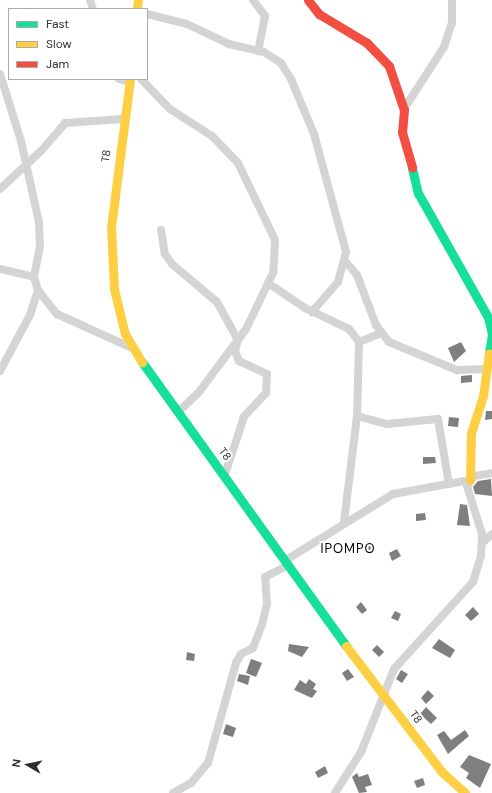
<!DOCTYPE html>
<html>
<head>
<meta charset="utf-8">
<style>
	body { margin:0 }
	#map { position:relative; width:492px; height:793px; overflow:hidden; background:#fff; font-family:"DM Sans",sans-serif }
	div>[style] { position:absolute }
	.building>* { inset:0; background:#7f7f7f }
	.street>* { height:8px; margin:-4px; padding:0 4px; transform-origin:4px; border-radius:4px; background:#d4d4d4 }
	.fast>* { height:9px; margin:-4.5px; padding:0 4.5px; transform-origin:4.5px; border-radius:4.5px; background:#16e098 }
	.slow>* { height:9px; margin:-4.5px; padding:0 4.5px; transform-origin:4.5px; border-radius:4.5px; background:#ffcf43 }
	.jam>* { height:9px; margin:-4.5px; padding:0 4.5px; transform-origin:4.5px; border-radius:4.5px; background:#f24e42 }
	span { translate:-50% -50%; white-space:nowrap; text-align:center; line-height:1.15; -webkit-text-stroke:4px #fff; paint-order:stroke }
	.street-label { font-size:11px; color:#2f2f2f }
	.quarter-label { font-size:13px; color:#000; letter-spacing:1px }
	.legend { position:absolute; left:8px; top:8px; width:140px; height:72px; box-sizing:border-box; background:#fff; border:1px solid #acacac; margin:0; padding:5px 7px; list-style:none; font-size:12px; color:#2f2f2f }
	.legend li { display:flex; align-items:center; gap:8px; height:20px }
	.legend b { width:20px; border:1px solid #acacac }
	.north { position:absolute; left:8px; top:745px; width:40px; height:40px; -webkit-text-stroke:3px #fff; paint-order:stroke; rotate:279deg; font-size:11px; font-weight:700; line-height:16px; text-align:center; color:#2f2f2f }
	.north::after { content:''; display:block; margin:auto; width:14px; height:18px; background:#2f2f2f; clip-path:polygon(50% 0,100% 100%,50% 72%,0 100%) }
</style>
</head>
<body>
<div id="map">
	<div class="building">
		<div style="clip-path:polygon(461px 342px,466px 351px,454px 362px,448px 348px)"></div>
		<div style="clip-path:polygon(472px 375px,472px 382px,461px 383px,461px 376px)"></div>
		<div style="clip-path:polygon(486px 411px,492px 411px,492px 419px,485px 420px)"></div>
		<div style="clip-path:polygon(449px 417px,459px 418px,458px 427px,448px 426px)"></div>
		<div style="clip-path:polygon(423px 457px,435px 457px,436px 463px,423px 464px)"></div>
		<div style="clip-path:polygon(491px 479px,492px 496px,475px 494px,473px 487px,478px 481px)"></div>
		<div style="clip-path:polygon(460px 504px,467px 505px,470px 526px,457px 525px)"></div>
		<div style="clip-path:polygon(425px 513px,426px 520px,416px 521px,416px 514px)"></div>
		<div style="clip-path:polygon(368px 541px,376px 549px,371px 554px,363px 546px)"></div>
		<div style="clip-path:polygon(397px 549px,401px 556px,392px 561px,389px 553px)"></div>
		<div style="clip-path:polygon(361px 602px,367px 610px,362px 614px,356px 607px)"></div>
		<div style="clip-path:polygon(473px 607px,479px 614px,471px 621px,465px 615px)"></div>
		<div style="clip-path:polygon(395px 611px,401px 614px,398px 621px,391px 618px)"></div>
		<div style="clip-path:polygon(439px 639px,455px 650px,450px 658px,432px 648px)"></div>
		<div style="clip-path:polygon(289px 644px,309px 647px,302px 657px,288px 651px)"></div>
		<div style="clip-path:polygon(377px 645px,384px 652px,379px 657px,372px 650px)"></div>
		<div style="clip-path:polygon(187px 652px,195px 654px,194px 661px,186px 660px)"></div>
		<div style="clip-path:polygon(251px 659px,262px 663px,256px 677px,246px 673px)"></div>
		<div style="clip-path:polygon(348px 669px,354px 677px,347px 681px,342px 673px)"></div>
		<div style="clip-path:polygon(401px 670px,408px 674px,402px 683px,396px 679px)"></div>
		<div style="clip-path:polygon(239px 674px,250px 676px,248px 685px,237px 681px)"></div>
		<div style="clip-path:polygon(309px 679px,316px 684px,313px 689px,317px 691px,312px 698px,294px 690px,300px 680px,306px 684px)"></div>
		<div style="clip-path:polygon(428px 690px,434px 696px,426px 704px,421px 698px)"></div>
		<div style="clip-path:polygon(426px 707px,437px 718px,431px 724px,420px 714px)"></div>
		<div style="clip-path:polygon(226px 724px,236px 728px,233px 737px,223px 734px)"></div>
		<div style="clip-path:polygon(465px 730px,469px 736px,448px 754px,437px 735px,444px 731px,451px 740px)"></div>
		<div style="clip-path:polygon(469px 755px,491px 764px,480px 788px,466px 778px,469px 773px,460px 767px)"></div>
		<div style="clip-path:polygon(325px 766px,328px 773px,318px 778px,315px 772px)"></div>
		<div style="clip-path:polygon(357px 773px,359px 777px,368px 774px,372px 785px,365px 787px,367px 792px,359px 793px,352px 777px)"></div>
		<div style="clip-path:polygon(423px 778px,425px 785px,417px 788px,414px 781px)"></div>
	</div>
	<div class="street">
		<div style="left:90px;top:0;width:9px;rotate:72deg"></div>
		<div style="left:253px;top:0;width:20px;rotate:53deg"></div>
		<div style="left:265px;top:16px;width:36px;rotate:101deg"></div>
		<div style="left:147px;top:14px;width:41px;rotate:14deg"></div>
		<div style="left:187px;top:24px;width:47px;rotate:25.5deg"></div>
		<div style="left:229px;top:44px;width:36px;rotate:13deg"></div>
		<div style="left:264px;top:52px;width:20px;rotate:33deg"></div>
		<div style="left:281px;top:63px;width:19px;rotate:58deg"></div>
		<div style="left:291px;top:79px;width:60px;rotate:67.3deg"></div>
		<div style="left:314px;top:134px;width:122px;rotate:74.8deg"></div>
		<div style="left:346px;top:252px;width:31px;rotate:105deg"></div>
		<div style="left:338px;top:282px;width:40px;rotate:131deg"></div>
		<div style="left:0;top:74px;width:70px;rotate:72.6deg"></div>
		<div style="left:21px;top:141px;width:83px;rotate:77.5deg"></div>
		<div style="left:39px;top:222px;width:24px;rotate:88deg"></div>
		<div style="left:40px;top:246px;width:32px;rotate:101deg"></div>
		<div style="left:34px;top:277px;width:14px;rotate:73deg"></div>
		<div style="left:38px;top:290px;width:31px;rotate:52deg"></div>
		<div style="left:57px;top:314px;width:82px;rotate:24.4deg"></div>
		<div style="left:119px;top:79px;width:11px;rotate:15deg"></div>
		<div style="left:141px;top:79px;width:42px;rotate:46deg"></div>
		<div style="left:170px;top:109px;width:50px;rotate:32.7deg"></div>
		<div style="left:212px;top:136px;width:37px;rotate:46deg"></div>
		<div style="left:238px;top:163px;width:85px;rotate:64.3deg"></div>
		<div style="left:275px;top:240px;width:33px;rotate:93deg"></div>
		<div style="left:273px;top:273px;width:62px;rotate:115.7deg"></div>
		<div style="left:246px;top:329px;width:79px;rotate:126.7deg"></div>
		<div style="left:199px;top:392px;width:30px;rotate:136deg"></div>
		<div style="left:404px;top:109px;width:74px;rotate:-57.2deg"></div>
		<div style="left:444px;top:47px;width:25px;rotate:-72deg"></div>
		<div style="left:452px;top:23px;width:23px;rotate:-90deg"></div>
		<div style="left:0;top:189px;width:56px;rotate:-42.8deg"></div>
		<div style="left:41px;top:151px;width:37px;rotate:-49deg"></div>
		<div style="left:65px;top:123px;width:59px;rotate:-3.9deg"></div>
		<div style="left:161px;top:230px;width:24px;rotate:81deg"></div>
		<div style="left:165px;top:254px;width:12px;rotate:55deg"></div>
		<div style="left:172px;top:264px;width:59px;rotate:40.2deg"></div>
		<div style="left:217px;top:302px;width:43px;rotate:61.1deg"></div>
		<div style="left:238px;top:340px;width:11px;rotate:105deg"></div>
		<div style="left:235px;top:351px;width:11px;rotate:68deg"></div>
		<div style="left:239px;top:361px;width:31px;rotate:25deg"></div>
		<div style="left:267px;top:374px;width:19px;rotate:93deg"></div>
		<div style="left:266px;top:393px;width:33px;rotate:133deg"></div>
		<div style="left:244px;top:417px;width:60px;rotate:108.4deg"></div>
		<div style="left:346px;top:262px;width:17px;rotate:50deg"></div>
		<div style="left:357px;top:275px;width:53px;rotate:69.2deg"></div>
		<div style="left:376px;top:325px;width:21px;rotate:53deg"></div>
		<div style="left:389px;top:342px;width:74px;rotate:22.4deg"></div>
		<div style="left:457px;top:370px;width:29px;rotate:-2deg"></div>
		<div style="left:0;top:269px;width:35px;rotate:13deg"></div>
		<div style="left:268px;top:283px;width:45px;rotate:34deg"></div>
		<div style="left:305px;top:308px;width:49px;rotate:25.5deg"></div>
		<div style="left:349px;top:329px;width:16px;rotate:52deg"></div>
		<div style="left:359px;top:342px;width:74px;rotate:91.5deg"></div>
		<div style="left:357px;top:416px;width:107px;rotate:97deg"></div>
		<div style="left:359px;top:342px;width:24px;rotate:-22deg"></div>
		<div style="left:0;top:371px;width:64px;rotate:-61.8deg"></div>
		<div style="left:30px;top:315px;width:26px;rotate:-72deg"></div>
		<div style="left:357px;top:416px;width:31px;rotate:15deg"></div>
		<div style="left:387px;top:424px;width:51px;rotate:-5.6deg"></div>
		<div style="left:438px;top:419px;width:66px;rotate:80.4deg"></div>
		<div style="left:482px;top:543px;width:13px;rotate:-42deg"></div>
		<div style="left:286px;top:560px;width:126px;rotate:-31.7deg"></div>
		<div style="left:393px;top:494px;width:78px;rotate:-10.3deg"></div>
		<div style="left:173px;top:793px;width:21px;rotate:-29deg"></div>
		<div style="left:191px;top:783px;width:26px;rotate:-50deg"></div>
		<div style="left:208px;top:763px;width:104px;rotate:-74.4deg"></div>
		<div style="left:236px;top:663px;width:10px;rotate:-61deg"></div>
		<div style="left:241px;top:654px;width:13px;rotate:-27deg"></div>
		<div style="left:253px;top:648px;width:25px;rotate:-69deg"></div>
		<div style="left:262px;top:625px;width:22px;rotate:-77deg"></div>
		<div style="left:267px;top:604px;width:27px;rotate:-94deg"></div>
		<div style="left:265px;top:577px;width:27px;rotate:-27deg"></div>
		<div style="left:335px;top:793px;width:49px;rotate:-57.6deg"></div>
		<div style="left:361px;top:752px;width:89px;rotate:-68.3deg"></div>
		<div style="left:394px;top:669px;width:118px;rotate:-47.8deg"></div>
		<div style="left:473px;top:582px;width:27px;rotate:-73deg"></div>
		<div style="left:481px;top:556px;width:22px;rotate:-87deg"></div>
		<div style="left:482px;top:534px;width:50px;rotate:-107.4deg"></div>
		<div style="left:467px;top:486px;width:12px;rotate:-55deg"></div>
		<div style="left:474px;top:476px;width:18px;rotate:-9deg"></div>
	</div>
	<div class="fast">
		<div style="left:412px;top:168px;width:26px;rotate:77deg"></div>
		<div style="left:418px;top:193px;width:142px;rotate:60.6deg"></div>
		<div style="left:488px;top:317px;width:17px;rotate:77deg"></div>
		<div style="left:492px;top:334px;width:19px;rotate:99deg"></div>
		<div style="left:142px;top:362px;width:350px;rotate:54.3deg"></div>
	</div>
	<div class="slow">
		<div style="left:137px;top:9px;width:9px;rotate:-84deg"></div>
		<div style="left:130px;top:79px;width:149px;rotate:97.3deg"></div>
		<div style="left:111px;top:227px;width:62px;rotate:87.2deg"></div>
		<div style="left:114px;top:289px;width:46px;rotate:76.3deg"></div>
		<div style="left:125px;top:334px;width:33px;rotate:59deg"></div>
		<div style="left:470px;top:480px;width:47px;rotate:-88.8deg"></div>
		<div style="left:471px;top:433px;width:39px;rotate:-72deg"></div>
		<div style="left:483px;top:396px;width:43px;rotate:-82.1deg"></div>
		<div style="left:346px;top:646px;width:158px;rotate:52.7deg"></div>
		<div style="left:442px;top:772px;width:31px;rotate:42deg"></div>
	</div>
	<div class="jam">
		<div style="left:308px;top:0;width:18px;rotate:52deg"></div>
		<div style="left:319px;top:14px;width:56px;rotate:31.1deg"></div>
		<div style="left:367px;top:43px;width:32px;rotate:46deg"></div>
		<div style="left:389px;top:66px;width:46px;rotate:71.2deg"></div>
		<div style="left:404px;top:110px;width:22px;rotate:95deg"></div>
		<div style="left:402px;top:132px;width:37px;rotate:74deg"></div>
	</div>
	<div class="street-label">
		<span style="left:106px;top:156px;rotate:-81deg">T8</span>
		<span style="left:225px;top:454px;rotate:52deg">T8</span>
		<span style="left:416px;top:717px;rotate:54deg">T8</span>
	</div>
	<div class="quarter-label">
		<span style="left:348px;top:549px">IPOMPO</span>
	</div>
	<ul class="legend">
	<li><b style="height:5px;background:#16e098"></b>Fast</li>
	<li><b style="height:5px;background:#ffcf43"></b>Slow</li>
	<li><b style="height:5px;background:#f24e42"></b>Jam</li>
	</ul>
	<div class="north">N</div>
</div>
</body>
</html>
